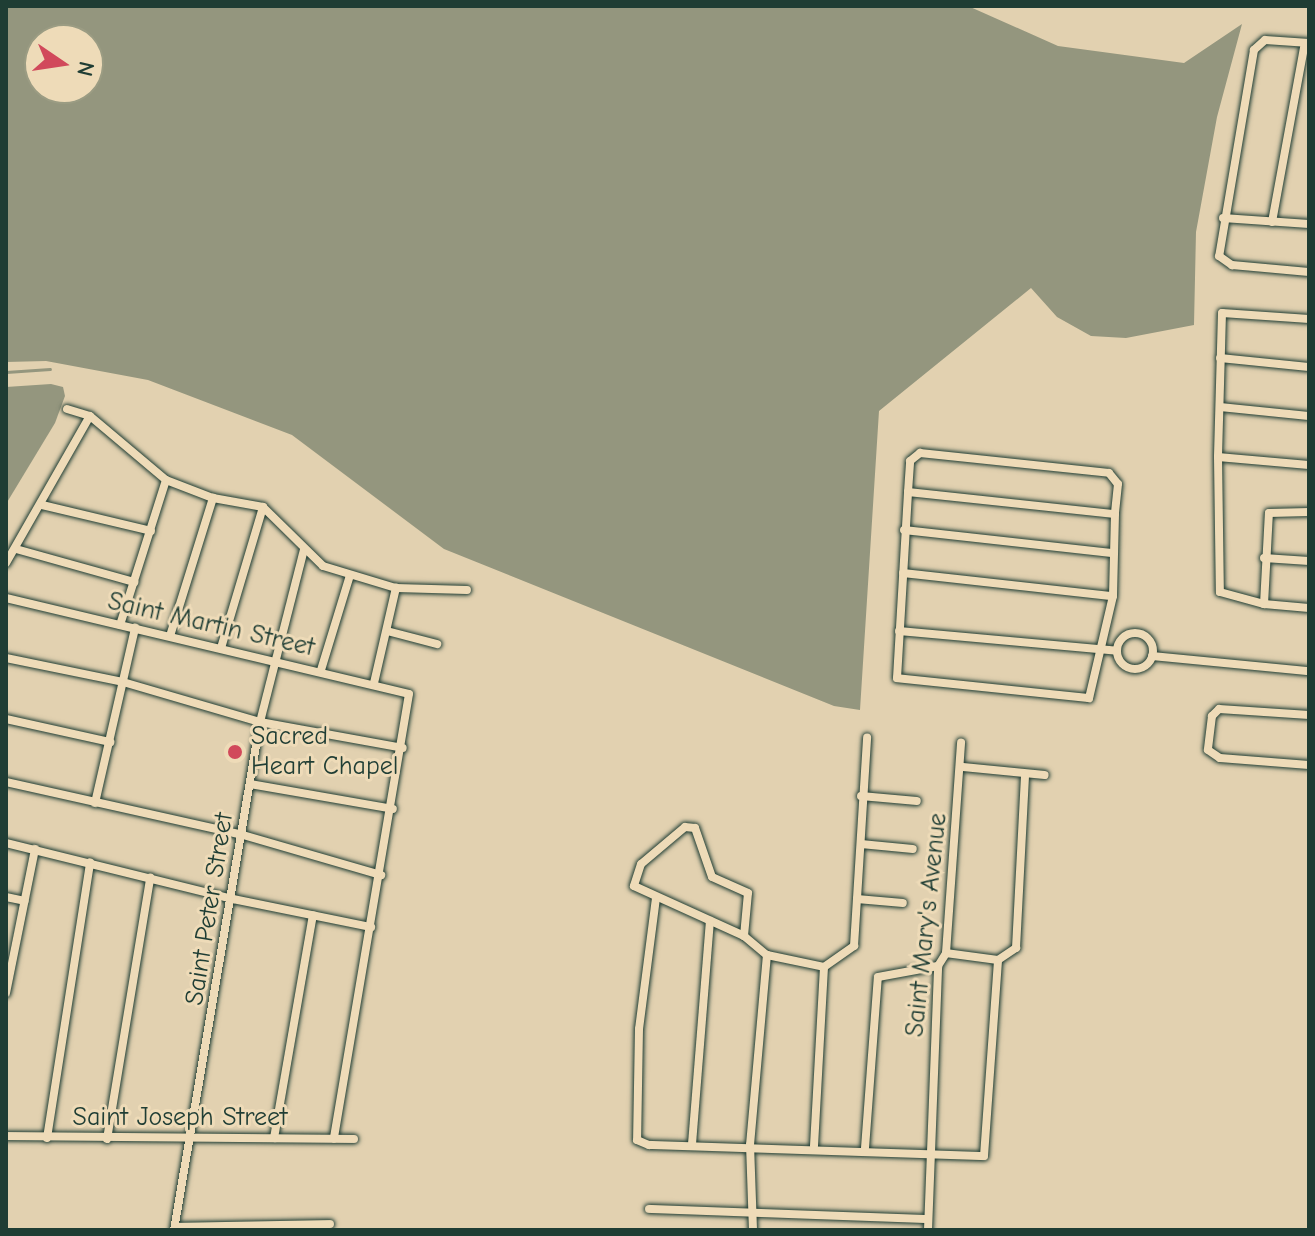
<!DOCTYPE html>
<html>
<head>
<meta charset="utf-8">
<style>
	body { margin:0 }
	#map { position:relative; width:1315px; height:1236px; overflow:hidden; background:#e2d1b0; font-family:"Comic Neue",sans-serif }
	div>[style] { position:absolute }
	.water>* { inset:0; background:#94967e }
	.stream>* { height:3px; margin:-1.5px; padding:0 1.5px; transform-origin:1.5px; border-radius:1.5px; background:#94967e }
	.roads { filter:drop-shadow(0 0 2px #1f3d34) drop-shadow(0 0 2px #1f3d34) }
	.street>* { height:8px; margin:-4px; padding:0 4px; transform-origin:4px; border-radius:4px; background:#eedbb8 }
	.street>.ring { margin:-4px; padding:0; box-sizing:content-box; background:none; border:8px solid #eedbb8; border-radius:50% }
	.dots>* { width:22px; height:22px; translate:-50% -50%; box-sizing:border-box; border:4px solid #eedbb8; border-radius:50% }
	span { translate:-50% -50%; white-space:nowrap; text-align:center; line-height:1.15; -webkit-text-stroke:6px #eedbb8; paint-order:stroke }
	.street-label { font-size:26px; color:#1f3d34 }
	.poi-label { font-size:26px; color:#1f3d34 }
	.left { translate:0 -50%; text-align:left }
	.frame { position:absolute; inset:0; border:8px solid #1f3d34; pointer-events:none }
	.north { position:absolute; left:24px; top:24px; width:80px; height:80px; box-sizing:border-box; background:#eedbb8; border:2px solid #9b9c83; border-radius:50%; rotate:103deg; font-size:22px; font-weight:700; line-height:32px; text-align:center; color:#1f3d34 }
	.north::after { content:''; display:block; margin:auto; width:28px; height:36px; background:#d1495b; clip-path:polygon(50% 0,100% 100%,50% 72%,0 100%) }
</style>
</head>
<body>
<div id="map">
	<div class="water">
		<div style="clip-path:polygon(evenodd,6px 6px,968px 6px,1058px 46px,1184px 63px,1242px 24px,1217px 117px,1196px 232px,1194px 325px,1126px 338px,1091px 336px,1057px 317px,1031px 288px,879px 411px,860px 710px,834px 706px,444px 549px,292px 435px,148px 380px,46px 361px,6px 362px,6px 6px,40px 40px,88px 40px,88px 88px,40px 88px,40px 40px)"></div>
		<div style="clip-path:polygon(51px 384px,63px 387px,65px 396px,55px 423px,6px 504px,6px 387px)"></div>
	</div>
	<div class="stream">
		<div style="left:6px;top:372px;width:44px;rotate:-3.9deg"></div>
	</div>
	<div class="roads">
		<div class="street">
			<div style="left:1309px;top:43px;width:44px;rotate:-176.1deg"></div>
			<div style="left:1265px;top:40px;width:15px;rotate:138deg"></div>
			<div style="left:1254px;top:50px;width:209px;rotate:99.6deg"></div>
			<div style="left:1219px;top:256px;width:16px;rotate:35deg"></div>
			<div style="left:1232px;top:265px;width:77px;rotate:5.2deg"></div>
			<div style="left:1223px;top:218px;width:86px;rotate:4deg"></div>
			<div style="left:1272px;top:222px;width:182px;rotate:-79.6deg"></div>
			<div style="left:1309px;top:319px;width:87px;rotate:-176.1deg"></div>
			<div style="left:1222px;top:313px;width:144px;rotate:91.6deg"></div>
			<div style="left:1218px;top:457px;width:135px;rotate:89.2deg"></div>
			<div style="left:1220px;top:592px;width:46px;rotate:15.3deg"></div>
			<div style="left:1264px;top:604px;width:45px;rotate:5.1deg"></div>
			<div style="left:1220px;top:358px;width:89px;rotate:5.8deg"></div>
			<div style="left:1220px;top:407px;width:89px;rotate:5.8deg"></div>
			<div style="left:67px;top:409px;width:24px;rotate:17deg"></div>
			<div style="left:90px;top:416px;width:99px;rotate:40.1deg"></div>
			<div style="left:166px;top:480px;width:50px;rotate:21deg"></div>
			<div style="left:213px;top:498px;width:51px;rotate:10.2deg"></div>
			<div style="left:263px;top:507px;width:84px;rotate:44.5deg"></div>
			<div style="left:323px;top:566px;width:76px;rotate:16.8deg"></div>
			<div style="left:396px;top:588px;width:71px;rotate:1.6deg"></div>
			<div style="left:1218px;top:457px;width:91px;rotate:5deg"></div>
			<div style="left:908px;top:492px;width:208px;rotate:6.1deg"></div>
			<div style="left:1115px;top:514px;width:82px;rotate:91.4deg"></div>
			<div style="left:1113px;top:596px;width:105px;rotate:103.2deg"></div>
			<div style="left:1089px;top:698px;width:193px;rotate:-174.1deg"></div>
			<div style="left:897px;top:678px;width:186px;rotate:-86.6deg"></div>
			<div style="left:908px;top:492px;width:31px;rotate:-86deg"></div>
			<div style="left:910px;top:461px;width:13px;rotate:-39deg"></div>
			<div style="left:920px;top:453px;width:190px;rotate:6deg"></div>
			<div style="left:1109px;top:473px;width:14px;rotate:51deg"></div>
			<div style="left:1118px;top:484px;width:30px;rotate:96deg"></div>
			<div style="left:42px;top:505px;width:112px;rotate:13.4deg"></div>
			<div style="left:904px;top:530px;width:211px;rotate:6.3deg"></div>
			<div style="left:16px;top:549px;width:123px;rotate:15.6deg"></div>
			<div style="left:1264px;top:558px;width:45px;rotate:3.8deg"></div>
			<div style="left:6px;top:563px;width:169px;rotate:-60.3deg"></div>
			<div style="left:903px;top:573px;width:211px;rotate:6.3deg"></div>
			<div style="left:6px;top:598px;width:414px;rotate:13.4deg"></div>
			<div style="left:409px;top:694px;width:451px;rotate:99.6deg"></div>
			<div style="left:1264px;top:604px;width:91px;rotate:-86.9deg"></div>
			<div style="left:1269px;top:513px;width:40px;rotate:-1.4deg"></div>
			<div style="left:120px;top:625px;width:152px;rotate:-72.4deg"></div>
			<div style="left:387px;top:631px;width:52px;rotate:14.6deg"></div>
			<div style="left:899px;top:631px;width:219px;rotate:5.2deg"></div>
			<div class="ring" style="left:1117px;top:633px;width:28px;height:28px"></div>
			<div style="left:170px;top:636px;width:145px;rotate:-72.7deg"></div>
			<div style="left:221px;top:648px;width:147px;rotate:-73.4deg"></div>
			<div style="left:1152px;top:656px;width:158px;rotate:5.5deg"></div>
			<div style="left:6px;top:658px;width:119px;rotate:11.6deg"></div>
			<div style="left:123px;top:682px;width:143px;rotate:16.3deg"></div>
			<div style="left:260px;top:722px;width:145px;rotate:10.3deg"></div>
			<div style="left:321px;top:670px;width:99px;rotate:-73deg"></div>
			<div style="left:374px;top:683px;width:98px;rotate:-77deg"></div>
			<div style="left:1309px;top:715px;width:90px;rotate:-176.2deg"></div>
			<div style="left:1219px;top:709px;width:10px;rotate:135deg"></div>
			<div style="left:1212px;top:716px;width:34px;rotate:97deg"></div>
			<div style="left:1208px;top:750px;width:14px;rotate:34deg"></div>
			<div style="left:1220px;top:758px;width:89px;rotate:4.5deg"></div>
			<div style="left:6px;top:719px;width:107px;rotate:12.5deg"></div>
			<div style="left:963px;top:767px;width:82px;rotate:5.6deg"></div>
			<div style="left:6px;top:782px;width:243px;rotate:12.6deg"></div>
			<div style="left:243px;top:835px;width:144px;rotate:16.2deg"></div>
			<div style="left:250px;top:784px;width:145px;rotate:9.9deg"></div>
			<div style="left:861px;top:796px;width:56px;rotate:5.1deg"></div>
			<div style="left:95px;top:803px;width:180px;rotate:-77.1deg"></div>
			<div style="left:6px;top:843px;width:234px;rotate:13.9deg"></div>
			<div style="left:233px;top:899px;width:141px;rotate:11.5deg"></div>
			<div style="left:861px;top:844px;width:52px;rotate:5.5deg"></div>
			<div style="left:6px;top:897px;width:19px;rotate:12deg"></div>
			<div style="left:656px;top:898px;width:132px;rotate:97.4deg"></div>
			<div style="left:639px;top:1029px;width:111px;rotate:91deg"></div>
			<div style="left:637px;top:1140px;width:13px;rotate:23deg"></div>
			<div style="left:649px;top:1145px;width:335px;rotate:1.9deg"></div>
			<div style="left:984px;top:1156px;width:196px;rotate:-85.9deg"></div>
			<div style="left:998px;top:960px;width:22px;rotate:-34deg"></div>
			<div style="left:1016px;top:948px;width:174px;rotate:-87deg"></div>
			<div style="left:857px;top:899px;width:46px;rotate:5deg"></div>
			<div style="left:744px;top:936px;width:43px;rotate:-84.7deg"></div>
			<div style="left:748px;top:893px;width:39px;rotate:-156deg"></div>
			<div style="left:712px;top:877px;width:52px;rotate:-109.1deg"></div>
			<div style="left:695px;top:828px;width:10px;rotate:-174deg"></div>
			<div style="left:685px;top:827px;width:57px;rotate:139.9deg"></div>
			<div style="left:641px;top:864px;width:23px;rotate:108deg"></div>
			<div style="left:634px;top:886px;width:121px;rotate:24.4deg"></div>
			<div style="left:744px;top:936px;width:30px;rotate:40deg"></div>
			<div style="left:767px;top:955px;width:58px;rotate:11.9deg"></div>
			<div style="left:946px;top:953px;width:52px;rotate:7.7deg"></div>
			<div style="left:6px;top:993px;width:147px;rotate:-78.6deg"></div>
			<div style="left:6px;top:1136px;width:348px;rotate:0.5deg"></div>
			<div style="left:47px;top:1138px;width:279px;rotate:-81.1deg"></div>
			<div style="left:274px;top:1138px;width:226px;rotate:-80.1deg"></div>
			<div style="left:107px;top:1139px;width:265px;rotate:-80.6deg"></div>
			<div style="left:692px;top:1144px;width:224px;rotate:-85.4deg"></div>
			<div style="left:814px;top:1146px;width:179px;rotate:-86.8deg"></div>
			<div style="left:824px;top:967px;width:37px;rotate:-35deg"></div>
			<div style="left:854px;top:946px;width:209px;rotate:-86.4deg"></div>
			<div style="left:865px;top:1148px;width:171px;rotate:-85.7deg"></div>
			<div style="left:878px;top:977px;width:61px;rotate:-10.4deg"></div>
			<div style="left:649px;top:1209px;width:279px;rotate:2.1deg"></div>
			<div style="left:175px;top:1227px;width:155px;rotate:-1.1deg"></div>
			<div style="left:174px;top:1230px;width:515px;rotate:-80.39deg"></div>
			<div style="left:260px;top:722px;width:178px;rotate:-75.7deg"></div>
			<div style="left:753px;top:1230px;width:85px;rotate:-92deg"></div>
			<div style="left:750px;top:1145px;width:191px;rotate:-84.9deg"></div>
			<div style="left:928px;top:1230px;width:264px;rotate:-87.8deg"></div>
			<div style="left:938px;top:966px;width:15px;rotate:-58deg"></div>
			<div style="left:946px;top:953px;width:211px;rotate:-85.9deg"></div>
		</div>
	</div>
	<div class="dots">
		<div style="left:235px;top:752px;background:#d1495b"></div>
	</div>
	<div class="street-label">
		<span style="left:211px;top:625px;rotate:13deg">Saint Martin Street</span>
		<span style="left:210px;top:909px;rotate:-81deg">Saint Peter Street</span>
		<span style="left:927px;top:925px;rotate:-84deg">Saint Mary's Avenue</span>
		<span style="left:180px;top:1118px">Saint Joseph Street</span>
	</div>
	<div class="poi-label">
		<span class="left" style="left:251px;top:752px">Sacred<br>Heart Chapel</span>
	</div>
	<div class="frame"></div>
	<div class="north">N</div>
</div>
</body>
</html>
